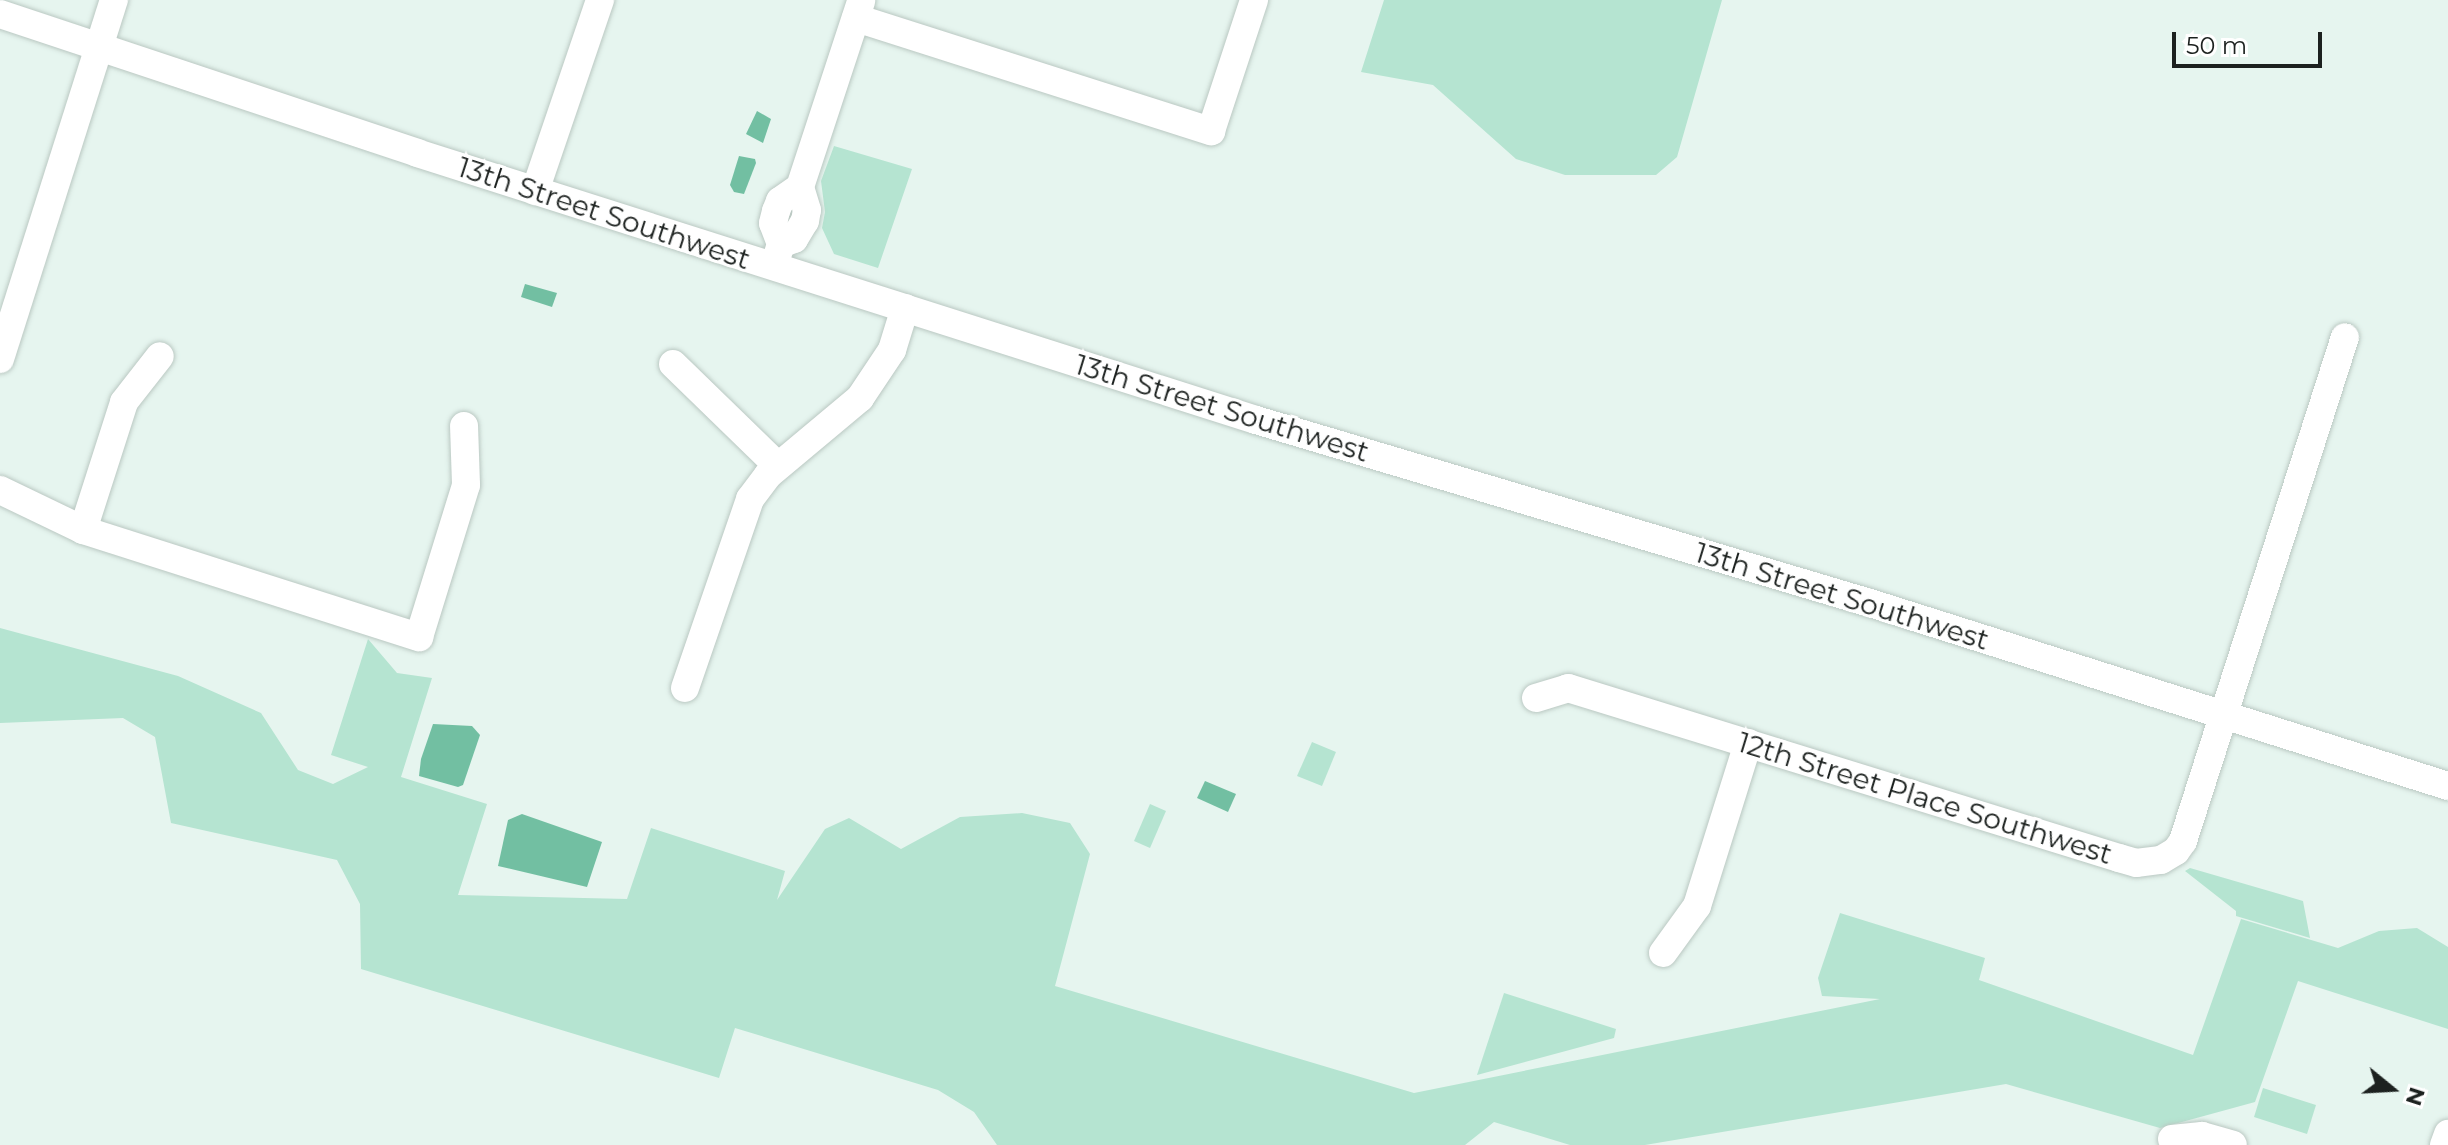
<!DOCTYPE html>
<html>
<head>
<meta charset="utf-8">
<style>
	body { margin:0 }
	#map { position:relative; width:2448px; height:1145px; overflow:hidden; background:#e6f5ef; font-family:Montserrat,sans-serif }
	div>[style] { position:absolute }
	.green>* { inset:0; background:#b5e4d1 }
	.water>* { inset:0; background:#72bfa2 }
	.roads { filter:drop-shadow(0 0 2px #bac8c2) drop-shadow(0 0 2px #bac8c2) }
	.minor>* { height:28px; margin:-14px; padding:0 14px; transform-origin:14px; border-radius:14px; background:#fff }
	span { translate:-50% -50%; white-space:nowrap; text-align:center; line-height:1.15; -webkit-text-stroke:6px #fff; paint-order:stroke }
	.street-label { font-size:28px; color:#1c211f }
	.north { position:absolute; left:2352px; top:1049px; width:80px; height:80px; -webkit-text-stroke:6px #fff; paint-order:stroke; rotate:108deg; font-size:22px; font-weight:700; line-height:32px; text-align:center; color:#1c211f }
	.north::after { content:''; display:block; margin:auto; width:28px; height:36px; background:#1c211f; clip-path:polygon(50% 0,100% 100%,50% 72%,0 100%) }
	.scale { position:absolute; left:2172px; top:32px; width:150px; height:36px; box-sizing:border-box; border:4px solid #1c211f; border-top:0; padding-left:10px; font-size:24px; line-height:28px; white-space:nowrap; color:#1c211f; -webkit-text-stroke:6px #fff; paint-order:stroke }
</style>
</head>
<body>
<div id="map">
	<div class="green">
		<div style="clip-path:polygon(1384px 0,1722px 0,1677px 157px,1656px 175px,1565px 175px,1516px 159px,1433px 85px,1361px 72px)"></div>
		<div style="clip-path:polygon(834px 146px,912px 169px,878px 268px,834px 254px,822px 228px,825px 212px,821px 181px)"></div>
		<div style="clip-path:polygon(0 628px,178px 676px,261px 713px,298px 770px,333px 784px,368px 767px,331px 755px,368px 639px,397px 673px,432px 678px,401px 777px,487px 804px,458px 895px,627px 899px,651px 828px,785px 871px,777px 900px,825px 829px,849px 818px,901px 849px,960px 817px,1022px 813px,1070px 823px,1090px 854px,1055px 986px,1414px 1093px,1880px 999px,1822px 996px,1818px 978px,1840px 913px,1985px 958px,1979px 980px,2193px 1055px,2241px 919px,2338px 948px,2379px 931px,2417px 928px,2448px 947px,2448px 1029px,2298px 981px,2255px 1102px,2160px 1128px,2006px 1084px,1645px 1145px,1570px 1145px,1494px 1122px,1465px 1145px,997px 1145px,974px 1112px,938px 1090px,735px 1028px,719px 1078px,361px 969px,360px 904px,337px 860px,171px 823px,155px 737px,123px 718px,0 723px)"></div>
		<div style="clip-path:polygon(1312px 742px,1336px 752px,1322px 786px,1297px 776px)"></div>
		<div style="clip-path:polygon(1150px 804px,1166px 811px,1150px 848px,1134px 841px)"></div>
		<div style="clip-path:polygon(2190px 868px,2303px 901px,2310px 938px,2236px 916px,2236px 911px,2185px 871px)"></div>
		<div style="clip-path:polygon(1504px 993px,1616px 1029px,1614px 1038px,1477px 1075px)"></div>
		<div style="clip-path:polygon(2263px 1088px,2316px 1105px,2307px 1134px,2254px 1117px)"></div>
	</div>
	<div class="water">
		<div style="clip-path:polygon(757px 111px,771px 119px,763px 143px,746px 134px)"></div>
		<div style="clip-path:polygon(739px 156px,755px 159px,756px 163px,744px 194px,734px 192px,730px 185px)"></div>
		<div style="clip-path:polygon(525px 284px,557px 293px,552px 307px,521px 297px)"></div>
		<div style="clip-path:polygon(433px 724px,472px 726px,480px 735px,463px 785px,458px 787px,419px 776px,421px 759px)"></div>
		<div style="clip-path:polygon(1205px 781px,1236px 794px,1228px 812px,1197px 798px)"></div>
		<div style="clip-path:polygon(522px 814px,602px 842px,587px 887px,498px 866px,508px 820px)"></div>
	</div>
	<div class="roads">
		<div class="minor">
			<div style="left:0;top:14px;width:440px;rotate:18.4deg"></div>
			<div style="left:417px;top:153px;width:880px;rotate:17.65deg"></div>
			<div style="left:1256px;top:420px;width:641px;rotate:16.6deg"></div>
			<div style="left:1870px;top:603px;width:606px;rotate:17.57deg"></div>
			<div style="left:856px;top:18px;width:373px;rotate:17.7deg"></div>
			<div style="left:1211px;top:131px;width:138px;rotate:-71.8deg"></div>
			<div style="left:535px;top:191px;width:202px;rotate:-71.2deg"></div>
			<div style="left:781px;top:244px;width:14px;rotate:-21deg"></div>
			<div style="left:794px;top:239px;width:21px;rotate:-59deg"></div>
			<div style="left:805px;top:221px;width:11px;rotate:-80deg"></div>
			<div style="left:807px;top:210px;width:24px;rotate:-107deg"></div>
			<div style="left:800px;top:187px;width:196px;rotate:-71.8deg"></div>
			<div style="left:776px;top:260px;width:17px;rotate:-73deg"></div>
			<div style="left:781px;top:244px;width:22px;rotate:-111deg"></div>
			<div style="left:773px;top:223px;width:12px;rotate:-76deg"></div>
			<div style="left:776px;top:211px;width:11px;rotate:-68deg"></div>
			<div style="left:780px;top:201px;width:24px;rotate:-35deg"></div>
			<div style="left:0;top:359px;width:377px;rotate:-72.4deg"></div>
			<div style="left:673px;top:364px;width:146px;rotate:44.2deg"></div>
			<div style="left:0;top:490px;width:92px;rotate:25.7deg"></div>
			<div style="left:83px;top:530px;width:353px;rotate:17.7deg"></div>
			<div style="left:419px;top:637px;width:159px;rotate:-72.8deg"></div>
			<div style="left:466px;top:485px;width:59px;rotate:-91.9deg"></div>
			<div style="left:83px;top:530px;width:134px;rotate:-72.2deg"></div>
			<div style="left:124px;top:402px;width:58px;rotate:-52deg"></div>
			<div style="left:685px;top:688px;width:200px;rotate:-71deg"></div>
			<div style="left:750px;top:499px;width:30px;rotate:-53deg"></div>
			<div style="left:768px;top:475px;width:120px;rotate:-39.9deg"></div>
			<div style="left:860px;top:398px;width:58px;rotate:-56.3deg"></div>
			<div style="left:892px;top:350px;width:44px;rotate:-72.8deg"></div>
			<div style="left:1536px;top:698px;width:34px;rotate:-17deg"></div>
			<div style="left:1568px;top:688px;width:577px;rotate:17.15deg"></div>
			<div style="left:2119px;top:858px;width:18px;rotate:16deg"></div>
			<div style="left:2136px;top:863px;width:25px;rotate:-7deg"></div>
			<div style="left:2161px;top:860px;width:17px;rotate:-31deg"></div>
			<div style="left:2176px;top:851px;width:12px;rotate:-55deg"></div>
			<div style="left:2183px;top:841px;width:529px;rotate:-72.18deg"></div>
			<div style="left:1663px;top:953px;width:58px;rotate:-54.1deg"></div>
			<div style="left:1697px;top:906px;width:171px;rotate:-72.6deg"></div>
			<div style="left:2172px;top:1139px;width:30px;rotate:-6deg"></div>
			<div style="left:2202px;top:1136px;width:32px;rotate:16deg"></div>
			<div style="left:2444px;top:1145px;width:12px;rotate:-70deg"></div>
		</div>
	</div>
	<div class="street-label">
		<span style="left:604px;top:213px;rotate:18deg">13th Street Southwest</span>
		<span style="left:1222px;top:408px;rotate:17deg">13th Street Southwest</span>
		<span style="left:1842px;top:596px;rotate:17deg">13th Street Southwest</span>
		<span style="left:1925px;top:798px;rotate:17deg">12th Street Place Southwest</span>
	</div>
	<div class="north">N</div>
	<div class="scale">50 m</div>
</div>
</body>
</html>
